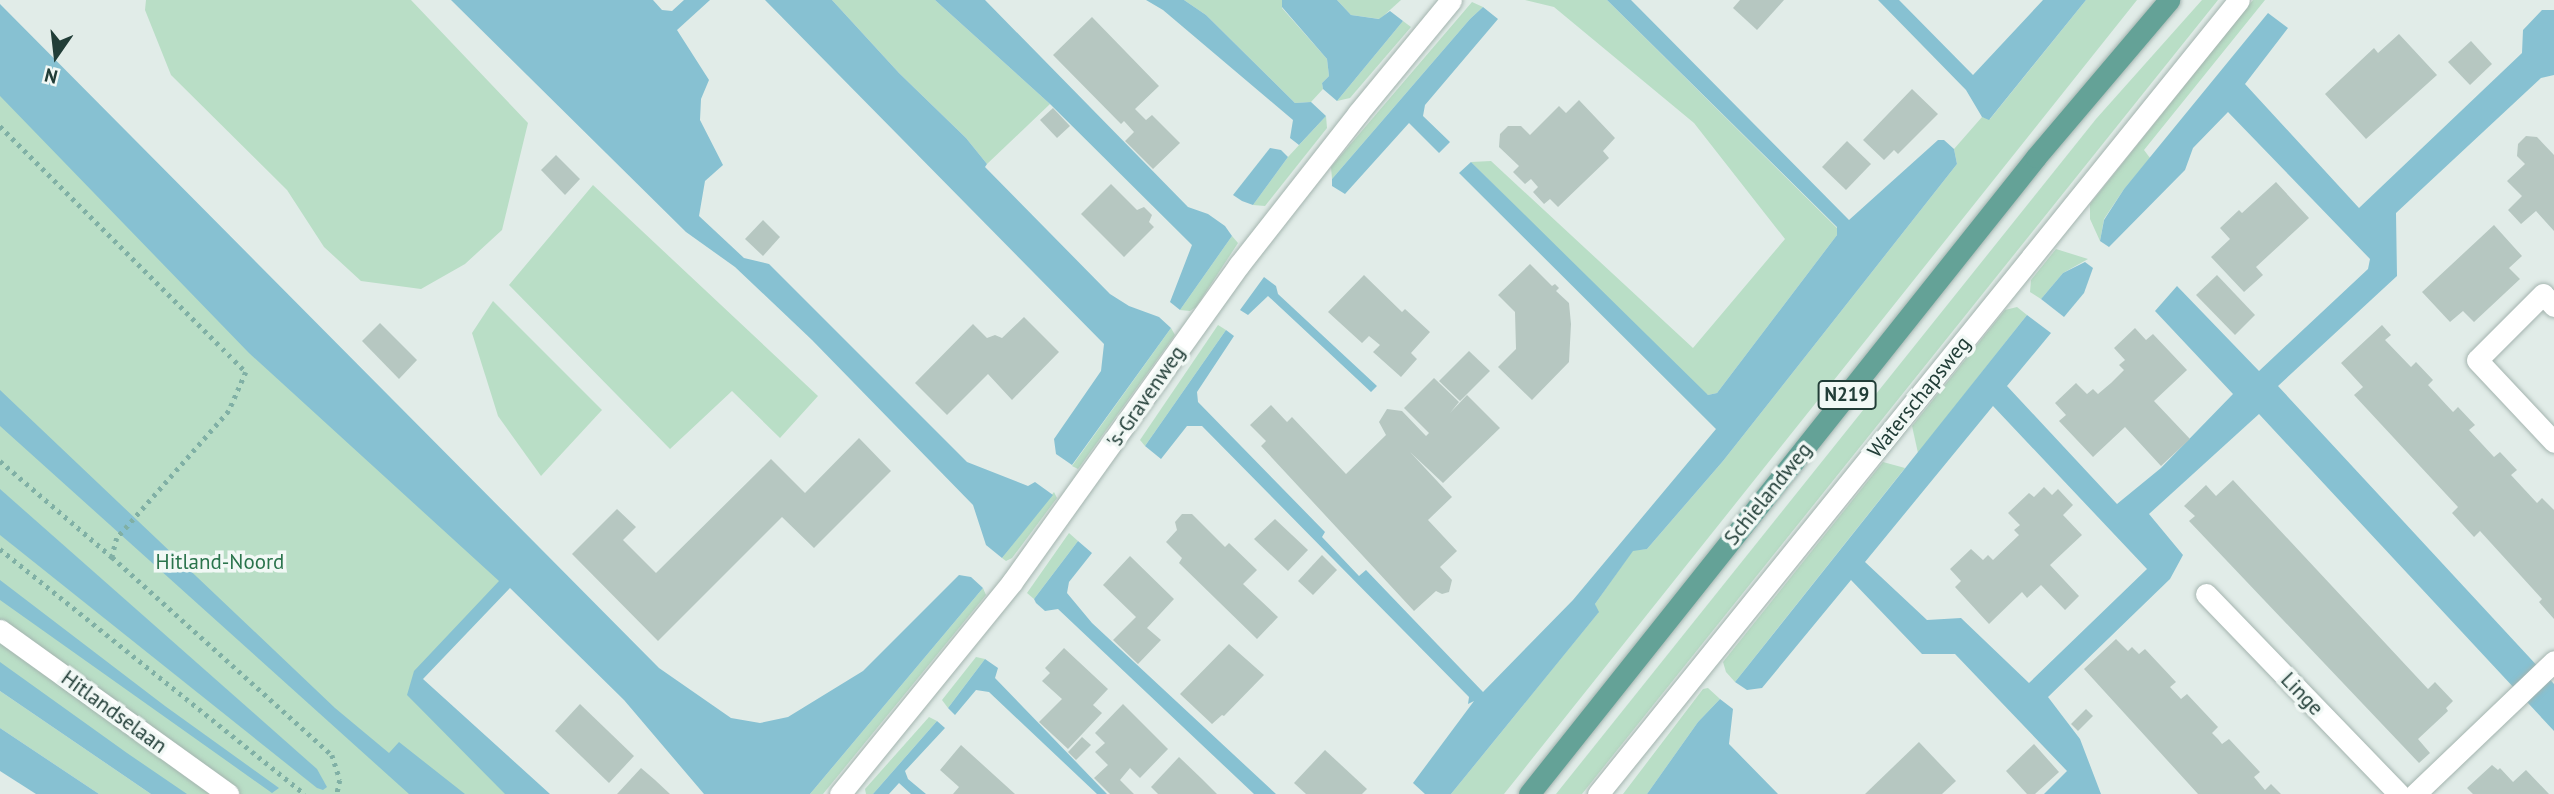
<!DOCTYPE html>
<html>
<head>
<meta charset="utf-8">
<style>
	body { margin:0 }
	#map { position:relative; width:2554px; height:794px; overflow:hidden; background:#e1ece8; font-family:"PT Sans",sans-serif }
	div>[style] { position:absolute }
	.green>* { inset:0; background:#b9dec6 }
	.water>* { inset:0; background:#87c1d2 }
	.building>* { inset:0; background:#b6c7c1 }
	.path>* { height:4.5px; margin-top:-2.25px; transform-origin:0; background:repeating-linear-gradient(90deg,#80b0a5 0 3.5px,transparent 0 8.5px) }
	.roads { filter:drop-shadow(0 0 2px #a4b4af) drop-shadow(0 0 2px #a4b4af) }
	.minor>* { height:21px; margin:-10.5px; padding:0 10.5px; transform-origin:10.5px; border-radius:10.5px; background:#fff }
	.major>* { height:21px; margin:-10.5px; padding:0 10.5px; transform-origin:10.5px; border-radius:10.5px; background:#64a297 }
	span { translate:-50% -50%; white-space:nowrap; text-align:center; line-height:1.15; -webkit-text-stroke:7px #f1f8f5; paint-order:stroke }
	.shield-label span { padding:2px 5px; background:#f1f8f5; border:2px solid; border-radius:5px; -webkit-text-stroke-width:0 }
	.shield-label { font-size:19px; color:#213d37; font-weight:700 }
	.street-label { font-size:21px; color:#213d37 }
	.park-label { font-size:21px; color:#2a744c }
	.north { position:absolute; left:21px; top:21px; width:70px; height:70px; -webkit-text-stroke:5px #f1f8f5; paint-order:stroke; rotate:194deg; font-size:19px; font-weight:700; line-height:28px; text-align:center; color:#213d37 }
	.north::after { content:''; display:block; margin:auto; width:24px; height:32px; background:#213d37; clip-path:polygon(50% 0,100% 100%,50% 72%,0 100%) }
</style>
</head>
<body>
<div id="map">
	<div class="green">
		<div style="clip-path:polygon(146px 0,411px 0,528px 123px,502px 230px,465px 264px,421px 289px,361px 281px,324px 247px,287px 190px,171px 75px,145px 10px)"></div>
		<div style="clip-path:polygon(832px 0,935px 0,1050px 104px,987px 164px,966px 138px,899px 73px)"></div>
		<div style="clip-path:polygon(1184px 0,1282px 0,1282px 8px,1327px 59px,1329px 76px,1322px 83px,1323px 89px,1311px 102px,1295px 103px,1206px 15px)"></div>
		<div style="clip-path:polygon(1337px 0,1401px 0,1380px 19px,1351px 15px)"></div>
		<div style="clip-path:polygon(1525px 0,1607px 0,1837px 228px,1837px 235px,1717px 393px,1708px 395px,1700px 391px,1471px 162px,1491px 161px,1693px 348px,1785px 239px,1694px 123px,1554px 7px)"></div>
		<div style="clip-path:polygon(2086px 0,2137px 0,1504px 794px,1451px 794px,1598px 613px,1595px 604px,1633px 550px,1647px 549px,1723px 461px,1957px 164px,1954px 149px,1982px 117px,1990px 119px)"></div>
		<div style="clip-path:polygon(2202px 0,2218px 0,1582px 794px,1556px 794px,2096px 119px)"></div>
		<div style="clip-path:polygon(2253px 0,2265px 0,2144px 150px,2150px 158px,2124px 189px,2104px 219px,2100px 241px,2090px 219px,2090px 204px)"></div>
		<div style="clip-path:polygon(1472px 2px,1483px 7px,1470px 19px,1332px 179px,1331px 167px)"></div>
		<div style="clip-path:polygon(0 17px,524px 561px,412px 682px,534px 794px,168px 794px,0 679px)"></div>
		<div style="clip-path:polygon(1403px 21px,1411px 27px,1350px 98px,1337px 101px)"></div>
		<div style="clip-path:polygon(1326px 116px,1327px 128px,1265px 206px,1253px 205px,1288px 157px)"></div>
		<div style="clip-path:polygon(593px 185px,818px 396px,780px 438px,732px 391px,670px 449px,509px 285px)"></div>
		<div style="clip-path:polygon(1232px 236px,1238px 243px,1196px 307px,1190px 311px,1180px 310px)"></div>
		<div style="clip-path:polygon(2056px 249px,2088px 259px,2063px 273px,2041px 299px,2030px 292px,2031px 280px)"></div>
		<div style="clip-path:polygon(493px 301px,602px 410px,541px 476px,498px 416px,472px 333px)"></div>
		<div style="clip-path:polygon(2017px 307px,2027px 315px,1918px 453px,1912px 426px,2005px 310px)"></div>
		<div style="clip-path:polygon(1218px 325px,1226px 330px,1145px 446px,1140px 440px)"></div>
		<div style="clip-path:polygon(1171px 328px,1175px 335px,1078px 469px,1072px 466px)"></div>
		<div style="clip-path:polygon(1883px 462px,1905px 468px,1735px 682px,1726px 672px,1723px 662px)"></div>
		<div style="clip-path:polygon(1054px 492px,1057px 498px,1012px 558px,1006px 561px,1002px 558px)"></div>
		<div style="clip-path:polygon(1069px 533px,1078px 541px,1034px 599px,1027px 593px)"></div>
		<div style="clip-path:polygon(983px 588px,986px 595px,823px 794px,810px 794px)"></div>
		<div style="clip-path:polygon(976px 657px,985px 659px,948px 708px,942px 700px)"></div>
		<div style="clip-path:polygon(1708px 688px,1720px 699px,1698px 722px,1647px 794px,1623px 794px,1703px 689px)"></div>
		<div style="clip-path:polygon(0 691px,151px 794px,99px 794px,0 728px)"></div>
		<div style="clip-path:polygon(929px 717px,937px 721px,873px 794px,866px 794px,865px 789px)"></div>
	</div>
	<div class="water">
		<div style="clip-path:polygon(451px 0,653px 0,662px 10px,672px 11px,684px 0,710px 0,677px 30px,709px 80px,701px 99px,700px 120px,723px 165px,705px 181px,699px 216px,744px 258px,769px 264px,967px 462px,1028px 486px,1035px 482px,1053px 495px,1002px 558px,986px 545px,973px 505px,812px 340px,735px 267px,686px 232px)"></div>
		<div style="clip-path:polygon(765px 0,832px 0,899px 73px,966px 138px,987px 164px,985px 167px,1110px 294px,1129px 306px,1159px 317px,1171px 328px,1072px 465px,1056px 454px,1054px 439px,1101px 371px,1104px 344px)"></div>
		<div style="clip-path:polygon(935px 0,985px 0,1188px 207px,1208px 214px,1225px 226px,1232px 236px,1180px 310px,1170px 302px,1192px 245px,1050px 104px)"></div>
		<div style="clip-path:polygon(1146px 0,1184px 0,1206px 15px,1295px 103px,1311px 102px,1326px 116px,1299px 145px,1290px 138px,1293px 120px,1163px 10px)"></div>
		<div style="clip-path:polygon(1282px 0,1337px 0,1351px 15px,1379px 19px,1390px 11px,1403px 21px,1337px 101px,1323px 89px,1322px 83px,1329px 76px,1327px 59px,1282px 7px)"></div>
		<div style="clip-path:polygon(1607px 0,1631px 0,1849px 220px,1938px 140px,1944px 140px,1954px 149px,1957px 164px,1723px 461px,1647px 549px,1633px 551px,1595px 604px,1599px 612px,1451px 794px,1425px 794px,1413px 783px,1474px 701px,1468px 704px,1469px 697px,1202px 426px,1187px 426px,1161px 459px,1145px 446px,1226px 330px,1234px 336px,1197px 392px,1198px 402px,1325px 532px,1322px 537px,1359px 576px,1366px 570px,1483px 692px,1573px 600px,1716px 429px,1459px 173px,1471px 162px,1708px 395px,1717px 393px,1837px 235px,1837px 227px)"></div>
		<div style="clip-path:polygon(1878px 0,1899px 0,1973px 75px,2043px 0,2086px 0,1989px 120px,1982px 117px,1966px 90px)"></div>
		<div style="clip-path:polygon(0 4px,659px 668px,731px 718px,760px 723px,788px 717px,863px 671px,959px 575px,971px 577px,983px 588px,810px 794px,704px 794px,624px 700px,510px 588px,423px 679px,550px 794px,505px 794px,407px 695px,414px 671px,499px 581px,249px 353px,0 96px)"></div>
		<div style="clip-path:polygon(1483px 7px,1498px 19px,1425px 105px,1423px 116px,1450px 142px,1439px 153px,1409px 123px,1345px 194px,1332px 186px,1332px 179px,1470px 19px)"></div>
		<div style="clip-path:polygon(evenodd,2542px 10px,2554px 10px,2554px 75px,2541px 78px,2396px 213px,2397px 276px,2278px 386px,2554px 684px,2554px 731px,2259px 414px,2149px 514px,2183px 555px,2170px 579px,2048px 697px,2080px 739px,2101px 794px,2044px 794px,2067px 771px,1955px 654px,1922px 654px,1851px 580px,1762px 688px,1747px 690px,1735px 682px,2027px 315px,2051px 333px,2007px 386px,2117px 504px,2161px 468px,2233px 394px,2155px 311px,2177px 286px,2259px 371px,2368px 269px,2370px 259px,2228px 112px,2193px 148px,2185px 170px,2109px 247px,2100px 241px,2104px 220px,2124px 189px,2268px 13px,2288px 28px,2245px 84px,2359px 208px,2522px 53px,2523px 30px,2542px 10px,1993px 406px,2147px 569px,2029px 683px,1961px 618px,1927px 620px,1865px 562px,1993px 406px)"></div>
		<div style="clip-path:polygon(1270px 148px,1281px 150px,1288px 157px,1253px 205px,1242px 201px,1233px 195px)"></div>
		<div style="clip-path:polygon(2085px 262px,2093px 268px,2084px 293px,2064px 317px,2041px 299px,2063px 273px)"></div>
		<div style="clip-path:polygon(1264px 277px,1276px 286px,1278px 294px,1377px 386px,1371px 392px,1268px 296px,1248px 315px,1240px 310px)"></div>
		<div style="clip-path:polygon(0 390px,335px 708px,389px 753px,399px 742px,465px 794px,409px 794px,0 426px)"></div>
		<div style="clip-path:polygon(0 489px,317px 769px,327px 787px,323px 790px,317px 788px,0 535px)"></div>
		<div style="clip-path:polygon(1078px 541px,1092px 553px,1069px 582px,1067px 593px,1092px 623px,1276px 794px,1254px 794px,1058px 609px,1045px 611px,1036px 603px,1034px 599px)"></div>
		<div style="clip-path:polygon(0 580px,165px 706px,279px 788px,272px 793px,0 600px)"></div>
		<div style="clip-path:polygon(985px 659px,998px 668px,995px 678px,1107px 794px,1097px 794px,989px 692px,976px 690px,955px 715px,948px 708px)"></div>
		<div style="clip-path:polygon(0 662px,127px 753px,187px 794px,151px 794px,0 691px)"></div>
		<div style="clip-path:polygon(1720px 699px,1733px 709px,1729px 744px,1778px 794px,1647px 794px,1698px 722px)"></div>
		<div style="clip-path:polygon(937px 721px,945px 728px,905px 771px,908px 779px,926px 794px,911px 794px,899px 783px,889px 794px,873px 794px)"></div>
		<div style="clip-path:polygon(0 728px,99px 794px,36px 794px,0 771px)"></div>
	</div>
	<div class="building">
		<div style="clip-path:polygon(1740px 0,1784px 0,1757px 30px,1733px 8px)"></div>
		<div style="clip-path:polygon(1092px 17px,1159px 86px,1135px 109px,1146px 120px,1152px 115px,1180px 143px,1153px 169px,1125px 141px,1134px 132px,1124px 121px,1121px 124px,1053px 55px)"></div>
		<div style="clip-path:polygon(2399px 34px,2437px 75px,2366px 139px,2325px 94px,2374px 48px,2378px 53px)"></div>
		<div style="clip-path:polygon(2471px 41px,2492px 64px,2470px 85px,2448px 62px)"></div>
		<div style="clip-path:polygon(1912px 89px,1938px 114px,1898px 154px,1894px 150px,1884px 160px,1863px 140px)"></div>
		<div style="clip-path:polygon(1579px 100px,1615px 138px,1603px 151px,1609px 158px,1558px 207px,1550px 199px,1544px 204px,1533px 192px,1538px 187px,1531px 179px,1525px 184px,1513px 172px,1519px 166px,1499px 147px,1500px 134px,1508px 126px,1521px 126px,1530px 135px,1559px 106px,1566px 113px)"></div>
		<div style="clip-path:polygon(1053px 108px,1070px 126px,1057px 138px,1040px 120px)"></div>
		<div style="clip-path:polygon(2526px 136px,2537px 137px,2554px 155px,2554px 231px,2536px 211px,2521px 224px,2508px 210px,2522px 196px,2507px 181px,2525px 164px,2517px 156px,2518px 144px)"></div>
		<div style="clip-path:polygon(1847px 141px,1871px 164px,1846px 190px,1822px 167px)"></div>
		<div style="clip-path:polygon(556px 155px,580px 179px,565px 195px,541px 170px)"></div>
		<div style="clip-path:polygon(2276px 182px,2309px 218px,2256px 267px,2263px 275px,2244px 292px,2211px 257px,2230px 239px,2220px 228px,2239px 210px,2242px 213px)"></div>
		<div style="clip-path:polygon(1111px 184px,1137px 210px,1144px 207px,1152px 215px,1149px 222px,1154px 227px,1124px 257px,1081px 214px)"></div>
		<div style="clip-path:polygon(763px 220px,780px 237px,763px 256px,745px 239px)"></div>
		<div style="clip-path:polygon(2494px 225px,2522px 256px,2509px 268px,2520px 279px,2474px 322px,2463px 311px,2450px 322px,2422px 292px)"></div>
		<div style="clip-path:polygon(1530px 264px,1552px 286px,1555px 284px,1559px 288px,1556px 291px,1569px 303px,1571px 324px,1569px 362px,1532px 400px,1498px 367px,1516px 349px,1515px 312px,1498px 295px)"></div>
		<div style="clip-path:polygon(1364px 275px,1402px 312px,1405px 309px,1430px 332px,1411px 353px,1417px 359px,1401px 377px,1373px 352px,1380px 345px,1369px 336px,1362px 343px,1328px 312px)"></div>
		<div style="clip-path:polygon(2217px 275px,2255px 315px,2235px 335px,2196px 295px)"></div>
		<div style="clip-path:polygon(1024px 317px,1059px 352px,1012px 400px,988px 374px,947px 415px,915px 383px,973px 324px,987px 338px,995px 335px,1002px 338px)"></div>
		<div style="clip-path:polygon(380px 323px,417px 360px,399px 379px,362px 341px)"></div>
		<div style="clip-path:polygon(2382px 325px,2391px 335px,2385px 340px,2411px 367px,2416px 362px,2433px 380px,2428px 385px,2453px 412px,2458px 407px,2475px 425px,2469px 430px,2494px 457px,2500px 452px,2517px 470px,2511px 475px,2537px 503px,2542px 498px,2554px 510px,2554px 619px,2539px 602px,2542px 599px,2480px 531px,2474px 537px,2452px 513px,2458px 507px,2354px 395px,2363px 387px,2341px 363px)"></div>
		<div style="clip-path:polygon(2135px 328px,2146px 340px,2153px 334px,2187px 370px,2154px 401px,2190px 439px,2161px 466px,2125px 427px,2093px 457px,2059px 421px,2066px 415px,2055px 403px,2076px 383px,2087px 394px,2093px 389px,2098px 394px,2111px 383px,2124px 370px,2119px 365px,2125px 360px,2114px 348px)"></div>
		<div style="clip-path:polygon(1469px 351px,1490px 371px,1460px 401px,1439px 381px)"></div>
		<div style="clip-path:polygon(1434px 378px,1459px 402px,1450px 413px,1467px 395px,1500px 428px,1443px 483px,1410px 452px,1452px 497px,1428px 520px,1457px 551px,1440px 567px,1452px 580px,1449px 592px,1442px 594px,1436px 591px,1414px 611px,1261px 446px,1266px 441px,1250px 425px,1271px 405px,1287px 422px,1292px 417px,1346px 474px,1386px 435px,1379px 422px,1387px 409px,1402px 411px,1426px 436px,1429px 433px,1404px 408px)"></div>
		<div style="clip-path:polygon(859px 438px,891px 471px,814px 548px,782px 517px,658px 641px,572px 554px,617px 509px,636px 527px,623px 540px,656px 573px,771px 459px,805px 493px)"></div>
		<div style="clip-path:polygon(2233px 480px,2428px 689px,2435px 682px,2453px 701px,2446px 708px,2448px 711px,2418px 739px,2430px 753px,2419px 763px,2189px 521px,2195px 516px,2184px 506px,2206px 485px,2216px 496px)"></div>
		<div style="clip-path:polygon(2044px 487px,2052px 495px,2058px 489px,2073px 505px,2063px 515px,2082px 535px,2050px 565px,2079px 596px,2065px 610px,2041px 585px,2027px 598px,2022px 592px,1989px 624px,1955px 587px,1961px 581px,1950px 569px,1971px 549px,1983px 560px,1988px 555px,1993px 560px,2019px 535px,2014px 530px,2020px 525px,2008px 513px,2029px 493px,2034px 497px)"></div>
		<div style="clip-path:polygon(1182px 514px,1192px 514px,1225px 547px,1229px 543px,1257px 570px,1243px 584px,1278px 617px,1257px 639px,1179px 563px,1182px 558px,1166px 542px,1177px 530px,1175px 522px)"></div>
		<div style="clip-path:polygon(1275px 519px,1308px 550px,1288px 571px,1254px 539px)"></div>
		<div style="clip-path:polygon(1322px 555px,1337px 570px,1313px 595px,1298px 581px)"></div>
		<div style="clip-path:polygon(1130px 556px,1174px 599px,1147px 628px,1161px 640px,1138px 664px,1113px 640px,1136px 617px,1103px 585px)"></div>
		<div style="clip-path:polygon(2116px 639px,2128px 651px,2132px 647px,2139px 654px,2145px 649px,2176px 682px,2170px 687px,2181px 699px,2187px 694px,2218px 727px,2212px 733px,2218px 739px,2222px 744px,2229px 739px,2260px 772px,2254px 777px,2265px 790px,2271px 784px,2281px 794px,2198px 794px,2084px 669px)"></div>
		<div style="clip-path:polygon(1229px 644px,1264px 675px,1224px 716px,1222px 715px,1212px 724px,1180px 694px)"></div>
		<div style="clip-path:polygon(1064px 648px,1108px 689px,1093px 705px,1102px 713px,1068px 749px,1039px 722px,1062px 699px,1042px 681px,1050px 673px,1045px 668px)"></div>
		<div style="clip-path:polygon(580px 704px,634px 756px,609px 783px,555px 731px)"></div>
		<div style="clip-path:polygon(1123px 704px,1168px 749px,1140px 778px,1130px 768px,1120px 780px,1134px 794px,1110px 794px,1094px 778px,1108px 765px,1095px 752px,1105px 743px,1095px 733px)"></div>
		<div style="clip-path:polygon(2086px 709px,2093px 716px,2078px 731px,2071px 724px)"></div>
		<div style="clip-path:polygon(1082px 737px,1091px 745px,1076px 760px,1068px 752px)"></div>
		<div style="clip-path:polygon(1919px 742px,1956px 781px,1942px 794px,1865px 794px)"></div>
		<div style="clip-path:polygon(2034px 744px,2059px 772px,2035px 794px,2027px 794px,2006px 771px)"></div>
		<div style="clip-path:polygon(961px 745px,1015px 794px,953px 794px,959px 787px,940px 770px)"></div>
		<div style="clip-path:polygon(1325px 750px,1367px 789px,1362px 794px,1306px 794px,1294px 783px)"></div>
		<div style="clip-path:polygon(1179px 757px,1202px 779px,1217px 794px,1158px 794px,1151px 787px)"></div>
		<div style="clip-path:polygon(2492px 765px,2498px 770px,2500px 768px,2513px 782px,2526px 770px,2549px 794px,2473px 794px,2467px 788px)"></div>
		<div style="clip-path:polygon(641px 768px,655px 780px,670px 794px,617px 794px)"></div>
	</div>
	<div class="path">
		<div style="left:0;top:126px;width:348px;rotate:45deg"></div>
		<div style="left:246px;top:372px;width:43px;rotate:113.6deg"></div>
		<div style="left:229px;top:411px;width:169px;rotate:131.4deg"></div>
		<div style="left:117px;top:538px;width:20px;rotate:105deg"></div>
		<div style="left:112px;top:557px;width:296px;rotate:42deg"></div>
		<div style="left:332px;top:755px;width:26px;rotate:72deg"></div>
		<div style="left:340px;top:780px;width:14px;rotate:102deg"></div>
		<div style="left:0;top:461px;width:148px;rotate:40.6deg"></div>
		<div style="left:0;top:549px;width:391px;rotate:38.8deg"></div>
	</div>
	<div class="roads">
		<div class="minor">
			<div style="left:2554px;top:306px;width:16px;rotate:-133deg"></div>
			<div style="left:2543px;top:294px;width:93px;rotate:135deg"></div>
			<div style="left:2477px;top:360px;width:112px;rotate:46.8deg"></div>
			<div style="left:2206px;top:594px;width:278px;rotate:46deg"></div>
			<div style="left:0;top:630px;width:281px;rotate:35.7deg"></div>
			<div style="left:840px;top:794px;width:273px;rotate:-50.9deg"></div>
			<div style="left:1012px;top:582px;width:390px;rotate:-54.4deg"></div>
			<div style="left:1239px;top:265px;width:193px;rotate:-51.9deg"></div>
			<div style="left:1358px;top:113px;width:146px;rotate:-50.5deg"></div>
			<div style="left:1598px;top:794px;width:1020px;rotate:-51.09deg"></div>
			<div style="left:2415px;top:794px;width:192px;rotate:-43.7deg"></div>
		</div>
		<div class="major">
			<div style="left:1529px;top:794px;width:814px;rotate:-51.48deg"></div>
			<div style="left:2036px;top:157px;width:206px;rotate:-49.7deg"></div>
		</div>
	</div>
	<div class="shield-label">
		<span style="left:1847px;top:395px">N219</span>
	</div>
	<div class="street-label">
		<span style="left:1146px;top:397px;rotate:-55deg">'s-Gravenweg</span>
		<span style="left:1919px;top:397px;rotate:-51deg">Waterschapsweg</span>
		<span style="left:1768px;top:494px;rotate:-51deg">Schielandweg</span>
		<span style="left:2302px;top:694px;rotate:46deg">Linge</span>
		<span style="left:114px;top:712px;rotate:36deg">Hitlandselaan</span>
	</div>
	<div class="park-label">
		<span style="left:220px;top:562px">Hitland-Noord</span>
	</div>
	<div class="north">N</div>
</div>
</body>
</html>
